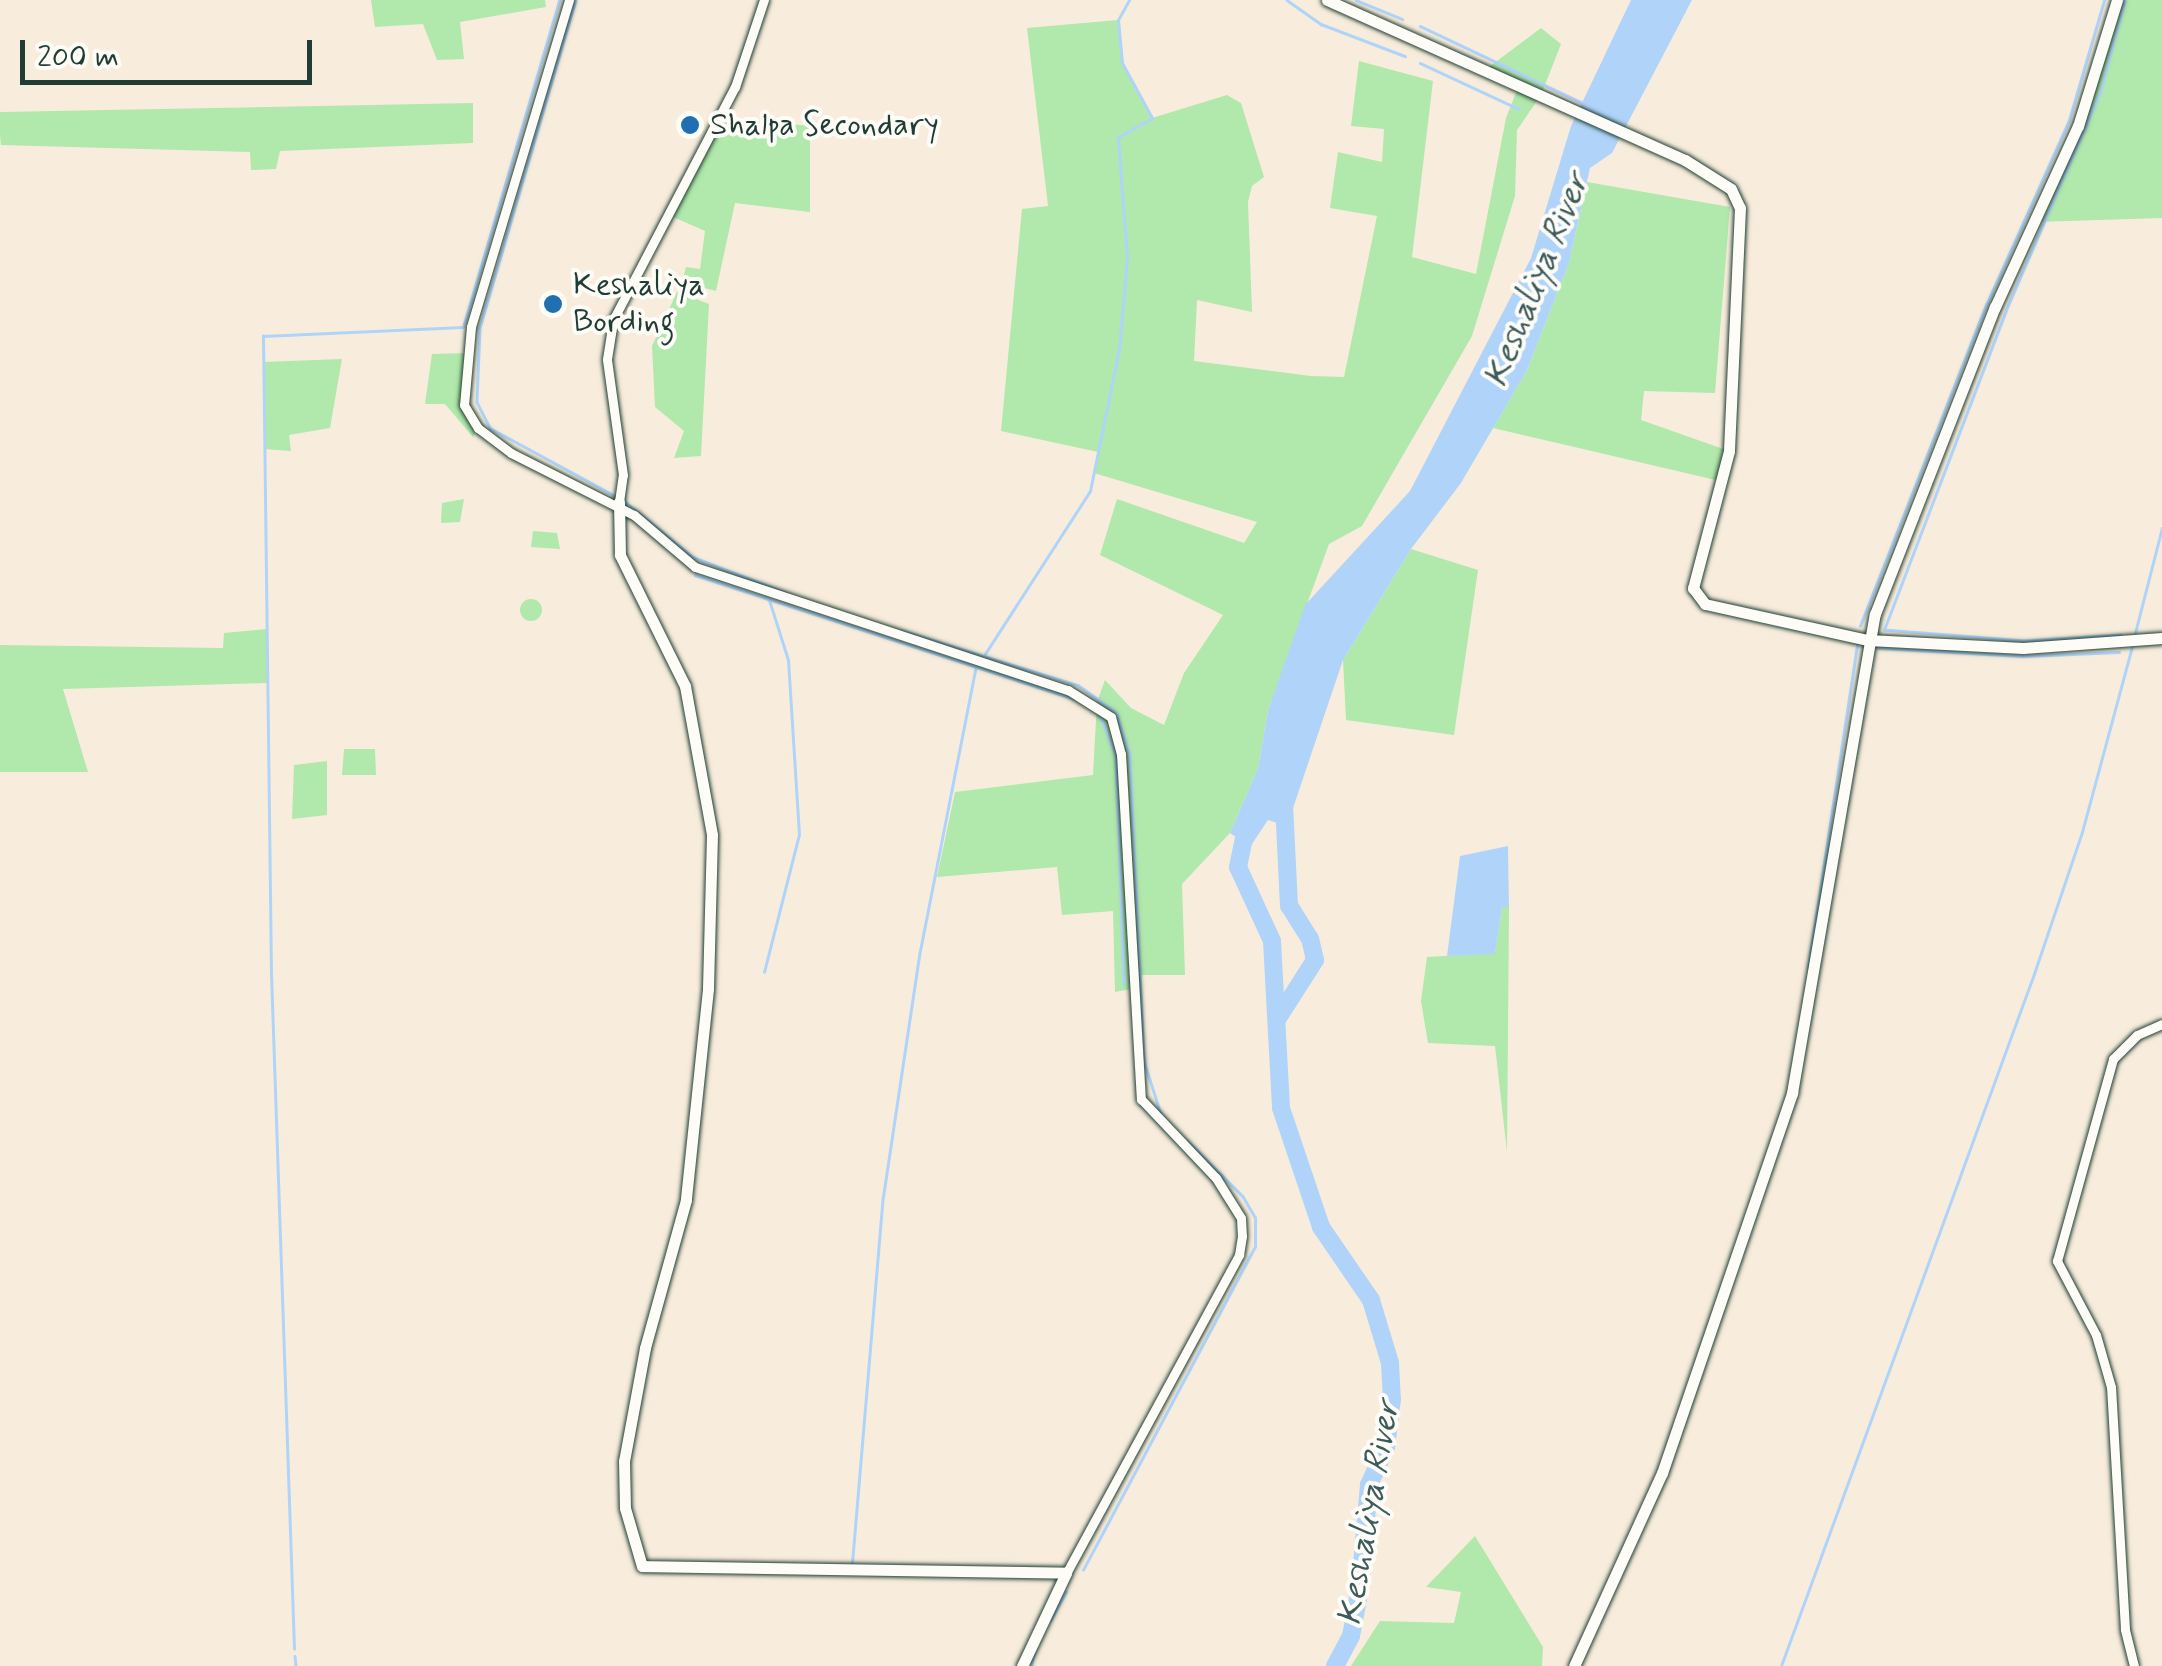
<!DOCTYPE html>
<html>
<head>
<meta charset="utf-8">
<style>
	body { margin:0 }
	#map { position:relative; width:2162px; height:1666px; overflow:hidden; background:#f8eddc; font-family:Mynerve,sans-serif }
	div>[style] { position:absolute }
	.green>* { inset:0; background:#b1e8ab }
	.round { border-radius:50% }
	.water>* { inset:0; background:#b0d4f9 }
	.stream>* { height:2.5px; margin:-1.25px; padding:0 1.25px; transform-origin:1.25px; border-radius:1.25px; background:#b0d4f9 }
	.river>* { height:18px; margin:-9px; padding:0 9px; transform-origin:9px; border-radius:9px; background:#b0d4f9 }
	.roads { filter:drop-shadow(0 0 2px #1f3d34) drop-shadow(0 0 2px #1f3d34) }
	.street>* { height:9px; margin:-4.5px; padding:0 4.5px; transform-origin:4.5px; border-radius:4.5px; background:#fdfcf7 }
	.secondary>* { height:11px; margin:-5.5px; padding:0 5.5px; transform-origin:5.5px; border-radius:5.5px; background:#fdfcf7 }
	.dots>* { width:28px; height:28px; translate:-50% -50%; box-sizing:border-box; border:5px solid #fdfcf7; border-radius:50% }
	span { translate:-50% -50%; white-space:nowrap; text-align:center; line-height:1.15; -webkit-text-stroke:8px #fdfcf7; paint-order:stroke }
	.poi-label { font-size:32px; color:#1f3d34 }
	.left { translate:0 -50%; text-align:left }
	.water-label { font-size:35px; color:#3c5b5b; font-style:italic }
	.scale { position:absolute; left:20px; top:40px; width:292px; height:45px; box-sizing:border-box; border:5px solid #1f3d34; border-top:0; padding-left:12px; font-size:30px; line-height:35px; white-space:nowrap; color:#1f3d34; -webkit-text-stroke:8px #fdfcf7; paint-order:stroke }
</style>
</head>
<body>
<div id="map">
	<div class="green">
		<div style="clip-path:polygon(371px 0,545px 0,546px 7px,460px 22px,464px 59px,437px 60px,423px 24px,375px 27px)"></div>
		<div style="clip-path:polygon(2117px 0,2162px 0,2162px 218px,2036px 222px,2078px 126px)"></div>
		<div style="clip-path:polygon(1118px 20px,1122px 63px,1152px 118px,1227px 95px,1241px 103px,1264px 177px,1252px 186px,1248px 202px,1252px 312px,1197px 300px,1194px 361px,1311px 376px,1344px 377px,1377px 216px,1330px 208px,1338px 152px,1382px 162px,1384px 129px,1351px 126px,1359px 61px,1433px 81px,1412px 257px,1476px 274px,1506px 118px,1519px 85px,1485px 70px,1541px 28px,1561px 44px,1541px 95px,1517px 130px,1515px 196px,1472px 336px,1362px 526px,1329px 544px,1268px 710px,1258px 768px,1230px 833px,1182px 884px,1185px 975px,1131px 975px,1131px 989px,1115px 992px,1113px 911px,1062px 915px,1057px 867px,937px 877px,955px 792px,1093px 775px,1097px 702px,1105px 680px,1131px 708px,1164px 725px,1184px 673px,1223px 615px,1100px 555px,1117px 499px,1244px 543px,1257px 522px,1094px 473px,1098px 452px,1001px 431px,1022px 209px,1048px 206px,1027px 28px)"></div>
		<div style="clip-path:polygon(473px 103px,473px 143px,280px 151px,276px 169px,251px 170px,250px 152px,1px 145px,0 135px,0 112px)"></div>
		<div style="clip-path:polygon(718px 117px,810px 126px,810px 212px,735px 203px,716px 291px,682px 282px,686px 267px,700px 269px,705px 231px,664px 213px)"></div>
		<div style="clip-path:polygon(1587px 182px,1730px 207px,1715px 393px,1644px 391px,1641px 420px,1729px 451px,1720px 481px,1493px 428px,1527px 370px,1569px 263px)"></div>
		<div style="clip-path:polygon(677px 292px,709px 304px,701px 456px,674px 458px,684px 431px,655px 407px,652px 346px)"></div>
		<div style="clip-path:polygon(467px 353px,464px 405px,478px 428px,473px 437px,445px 404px,425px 404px,432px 354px)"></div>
		<div style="clip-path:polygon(342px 359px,330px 428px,289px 435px,291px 451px,264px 449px,263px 362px)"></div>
		<div style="clip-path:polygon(464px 499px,460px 522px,441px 523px,442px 503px)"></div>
		<div style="clip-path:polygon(533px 531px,557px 533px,560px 549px,531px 547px)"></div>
		<div style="clip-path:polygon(1411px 549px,1478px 570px,1454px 735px,1346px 720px,1343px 660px)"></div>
		<div class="round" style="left:520px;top:599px;width:22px;height:22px"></div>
		<div style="clip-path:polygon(266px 629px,267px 683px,63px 689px,88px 772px,0 772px,0 645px,223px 648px,224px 633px)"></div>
		<div style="clip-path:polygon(344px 749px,375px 749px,376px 775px,342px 775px)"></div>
		<div style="clip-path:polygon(327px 761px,327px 815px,292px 819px,294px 765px)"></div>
		<div style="clip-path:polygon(1502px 907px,1509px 907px,1507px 1152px,1495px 1046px,1428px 1043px,1421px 1001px,1427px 957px,1495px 953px)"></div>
		<div style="clip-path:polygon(1475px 1536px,1543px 1647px,1542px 1666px,1351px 1666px,1380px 1621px,1454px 1623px,1461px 1592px,1426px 1587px)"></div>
	</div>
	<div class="water">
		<div style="clip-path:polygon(1631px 0,1692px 0,1612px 153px,1590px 168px,1569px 263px,1527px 370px,1461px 483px,1411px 549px,1343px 660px,1287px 826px,1268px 820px,1250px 847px,1230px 833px,1258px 768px,1268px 710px,1305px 605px,1410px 491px,1531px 258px,1571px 126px)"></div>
		<div style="clip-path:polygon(1508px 846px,1509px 907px,1502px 907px,1495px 954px,1447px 956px,1460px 856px)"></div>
	</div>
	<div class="stream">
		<div style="left:576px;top:0;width:343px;rotate:106.3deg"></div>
		<div style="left:480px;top:329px;width:73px;rotate:92.4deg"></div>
		<div style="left:477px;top:402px;width:29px;rotate:63deg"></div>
		<div style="left:490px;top:428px;width:143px;rotate:28.4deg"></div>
		<div style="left:1287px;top:0;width:42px;rotate:35.2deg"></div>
		<div style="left:1321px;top:24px;width:90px;rotate:20.9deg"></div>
		<div style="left:1356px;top:0;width:50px;rotate:22.4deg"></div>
		<div style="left:1420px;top:26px;width:180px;rotate:25.3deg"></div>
		<div style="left:1420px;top:63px;width:109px;rotate:24.9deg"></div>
		<div style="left:623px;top:500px;width:90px;rotate:39.2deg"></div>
		<div style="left:693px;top:557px;width:101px;rotate:21deg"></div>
		<div style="left:695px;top:575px;width:399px;rotate:18.1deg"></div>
		<div style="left:1860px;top:626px;width:345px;rotate:-68.6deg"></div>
		<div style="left:1986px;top:305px;width:203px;rotate:-65.8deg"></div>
		<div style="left:2069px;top:120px;width:125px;rotate:-73.7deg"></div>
		<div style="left:900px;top:630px;width:186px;rotate:17.2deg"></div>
		<div style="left:1078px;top:685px;width:47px;rotate:35.4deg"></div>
		<div style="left:1116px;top:712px;width:43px;rotate:71.1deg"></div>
		<div style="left:1130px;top:753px;width:308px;rotate:87.4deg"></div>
		<div style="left:1144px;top:1061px;width:56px;rotate:72.2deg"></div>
		<div style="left:2135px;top:633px;width:108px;rotate:-75.6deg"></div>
		<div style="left:2121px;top:635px;width:96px;rotate:176.4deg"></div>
		<div style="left:2025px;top:641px;width:141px;rotate:-175.5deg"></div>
		<div style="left:1884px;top:630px;width:342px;rotate:-69.1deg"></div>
		<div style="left:2006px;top:310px;width:236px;rotate:-66.6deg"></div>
		<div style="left:2100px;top:93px;width:96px;rotate:-75deg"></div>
		<div style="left:1879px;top:648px;width:144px;rotate:3.2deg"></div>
		<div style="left:2023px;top:656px;width:96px;rotate:-2.4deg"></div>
		<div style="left:985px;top:654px;width:194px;rotate:-57.2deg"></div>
		<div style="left:1090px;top:491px;width:144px;rotate:-78.4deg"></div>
		<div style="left:1119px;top:350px;width:92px;rotate:-85deg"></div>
		<div style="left:1127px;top:258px;width:121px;rotate:-94.3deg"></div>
		<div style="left:1118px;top:137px;width:39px;rotate:-29deg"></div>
		<div style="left:1152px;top:118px;width:63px;rotate:-118.6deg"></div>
		<div style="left:1122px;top:63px;width:43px;rotate:-95.3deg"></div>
		<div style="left:1118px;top:20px;width:23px;rotate:-61deg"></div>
		<div style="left:1101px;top:717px;width:42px;rotate:69deg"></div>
		<div style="left:1116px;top:756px;width:228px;rotate:88deg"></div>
		<div style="left:1808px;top:969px;width:329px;rotate:-81.4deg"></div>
		<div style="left:764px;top:972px;width:141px;rotate:-75.7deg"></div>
		<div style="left:799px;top:835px;width:175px;rotate:-93.6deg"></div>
		<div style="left:788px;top:660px;width:63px;rotate:-107.6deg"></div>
		<div style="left:852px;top:1563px;width:367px;rotate:-85.2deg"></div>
		<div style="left:883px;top:1197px;width:244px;rotate:-81.5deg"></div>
		<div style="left:919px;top:956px;width:301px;rotate:-78.9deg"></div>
		<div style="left:1083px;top:1570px;width:366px;rotate:-62deg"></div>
		<div style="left:1255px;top:1247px;width:29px;rotate:-90deg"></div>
		<div style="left:1255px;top:1218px;width:24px;rotate:-120deg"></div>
		<div style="left:1243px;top:1197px;width:79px;rotate:-135deg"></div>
		<div style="left:1050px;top:1621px;width:33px;rotate:-61deg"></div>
		<div style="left:294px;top:1649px;width:675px;rotate:-91.95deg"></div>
		<div style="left:271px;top:974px;width:638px;rotate:-90.72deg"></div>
		<div style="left:263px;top:336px;width:200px;rotate:-2.6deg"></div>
		<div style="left:463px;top:327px;width:341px;rotate:-73.6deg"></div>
		<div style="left:295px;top:1656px;width:10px;rotate:84deg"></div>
		<div style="left:1031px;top:1666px;width:16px;rotate:-76deg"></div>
		<div style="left:1781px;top:1666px;width:737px;rotate:-69.92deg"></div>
		<div style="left:2034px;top:974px;width:150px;rotate:-71.3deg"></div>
		<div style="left:2082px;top:832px;width:192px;rotate:-74.9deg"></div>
	</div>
	<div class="river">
		<div style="left:1248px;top:819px;width:49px;rotate:101.8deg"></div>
		<div style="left:1238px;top:867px;width:81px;rotate:65.3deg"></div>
		<div style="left:1272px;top:941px;width:167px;rotate:86.9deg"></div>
		<div style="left:1281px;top:1108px;width:126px;rotate:71.4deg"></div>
		<div style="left:1321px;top:1227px;width:88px;rotate:55.6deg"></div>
		<div style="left:1371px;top:1300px;width:66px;rotate:73.2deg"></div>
		<div style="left:1390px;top:1363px;width:36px;rotate:87deg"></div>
		<div style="left:1392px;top:1399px;width:48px;rotate:97.1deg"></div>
		<div style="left:1386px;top:1447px;width:42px;rotate:114.1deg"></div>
		<div style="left:1369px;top:1485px;width:103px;rotate:95deg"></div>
		<div style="left:1360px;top:1588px;width:49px;rotate:100.6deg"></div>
		<div style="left:1351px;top:1636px;width:34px;rotate:118deg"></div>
		<div style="left:1278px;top:1018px;width:69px;rotate:-57.5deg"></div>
		<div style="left:1315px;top:960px;width:22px;rotate:-103deg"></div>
		<div style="left:1310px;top:939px;width:39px;rotate:-122deg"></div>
		<div style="left:1289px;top:906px;width:102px;rotate:-92.8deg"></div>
	</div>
	<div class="roads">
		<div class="street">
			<div style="left:569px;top:0;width:341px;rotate:106.7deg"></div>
			<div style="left:471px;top:327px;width:78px;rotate:95.1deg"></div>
			<div style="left:464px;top:405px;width:27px;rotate:59deg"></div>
			<div style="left:478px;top:428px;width:41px;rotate:37.1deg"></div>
			<div style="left:511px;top:453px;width:138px;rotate:26.8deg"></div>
			<div style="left:634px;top:515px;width:80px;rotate:40.4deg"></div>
			<div style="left:695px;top:567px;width:393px;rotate:18.3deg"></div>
			<div style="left:1068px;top:690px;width:51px;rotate:32.1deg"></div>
			<div style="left:1111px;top:717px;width:38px;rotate:75deg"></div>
			<div style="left:1121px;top:754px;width:346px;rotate:86.7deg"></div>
			<div style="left:1141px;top:1099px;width:109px;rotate:46.5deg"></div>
			<div style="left:1216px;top:1178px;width:47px;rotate:58deg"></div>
			<div style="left:1241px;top:1218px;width:18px;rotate:87deg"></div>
			<div style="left:1242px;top:1236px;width:19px;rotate:99deg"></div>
			<div style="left:1239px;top:1255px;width:362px;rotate:118.5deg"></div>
			<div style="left:619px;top:502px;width:27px;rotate:-82deg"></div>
			<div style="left:623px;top:475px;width:117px;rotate:-97.9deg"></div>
			<div style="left:607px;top:359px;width:39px;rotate:-81deg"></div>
			<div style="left:613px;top:320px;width:263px;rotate:-62.4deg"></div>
			<div style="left:735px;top:87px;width:92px;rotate:-71.6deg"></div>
			<div style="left:2134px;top:1666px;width:38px;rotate:-104deg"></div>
			<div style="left:2125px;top:1629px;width:242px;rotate:-93.3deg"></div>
			<div style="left:2111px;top:1387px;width:54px;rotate:-106.1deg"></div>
			<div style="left:2096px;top:1335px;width:84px;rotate:-117.8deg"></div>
			<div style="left:2057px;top:1261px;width:210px;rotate:-74.5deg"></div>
			<div style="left:2113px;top:1059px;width:34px;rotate:-45deg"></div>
			<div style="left:2137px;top:1035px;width:27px;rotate:-24deg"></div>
		</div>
		<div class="secondary">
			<div style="left:1327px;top:0;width:392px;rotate:24.1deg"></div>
			<div style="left:1685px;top:160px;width:54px;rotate:32.2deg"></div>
			<div style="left:1731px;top:189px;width:21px;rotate:65deg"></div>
			<div style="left:1740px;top:208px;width:243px;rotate:92.6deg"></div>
			<div style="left:1729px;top:451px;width:142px;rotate:104.7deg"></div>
			<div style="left:1693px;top:588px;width:20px;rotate:53deg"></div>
			<div style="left:1705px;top:604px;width:167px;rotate:12.5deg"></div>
			<div style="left:1868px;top:640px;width:155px;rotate:3deg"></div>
			<div style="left:2023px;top:648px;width:139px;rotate:-4.1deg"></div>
			<div style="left:619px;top:502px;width:53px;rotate:88.9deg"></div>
			<div style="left:620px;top:555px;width:146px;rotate:63.6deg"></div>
			<div style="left:685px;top:686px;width:151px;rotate:79.7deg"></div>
			<div style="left:712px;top:835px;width:154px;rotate:91.5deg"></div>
			<div style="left:708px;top:989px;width:212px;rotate:96deg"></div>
			<div style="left:686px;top:1200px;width:154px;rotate:105.5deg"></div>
			<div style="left:645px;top:1348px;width:115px;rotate:100.5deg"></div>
			<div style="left:624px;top:1461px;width:47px;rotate:88.8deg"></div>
			<div style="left:625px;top:1508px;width:60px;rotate:73.7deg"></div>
			<div style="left:642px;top:1566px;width:424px;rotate:0.9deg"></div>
			<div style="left:1066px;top:1573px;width:103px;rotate:115.3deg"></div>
			<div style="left:1574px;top:1666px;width:212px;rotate:-65.5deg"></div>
			<div style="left:1662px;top:1473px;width:402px;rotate:-71.1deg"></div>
			<div style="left:1792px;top:1093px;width:486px;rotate:-80.2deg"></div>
			<div style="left:1875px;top:614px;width:330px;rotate:-68.7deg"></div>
			<div style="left:1995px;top:307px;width:199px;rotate:-65.4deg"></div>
			<div style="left:2078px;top:126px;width:132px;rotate:-72.8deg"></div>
		</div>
	</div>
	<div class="dots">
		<div style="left:690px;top:125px;background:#1f6fb2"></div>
		<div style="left:553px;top:304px;background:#1f6fb2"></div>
	</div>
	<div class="poi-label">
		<span class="left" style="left:710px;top:125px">Shalpa Secondary</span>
		<span class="left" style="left:573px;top:304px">Keshaliya<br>Bording</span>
	</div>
	<div class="water-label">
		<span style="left:1537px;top:280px;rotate:-68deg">Keshaliya River</span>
		<span style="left:1369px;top:1513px;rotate:-80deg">Keshaliya River</span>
	</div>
	<div class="scale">200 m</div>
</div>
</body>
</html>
